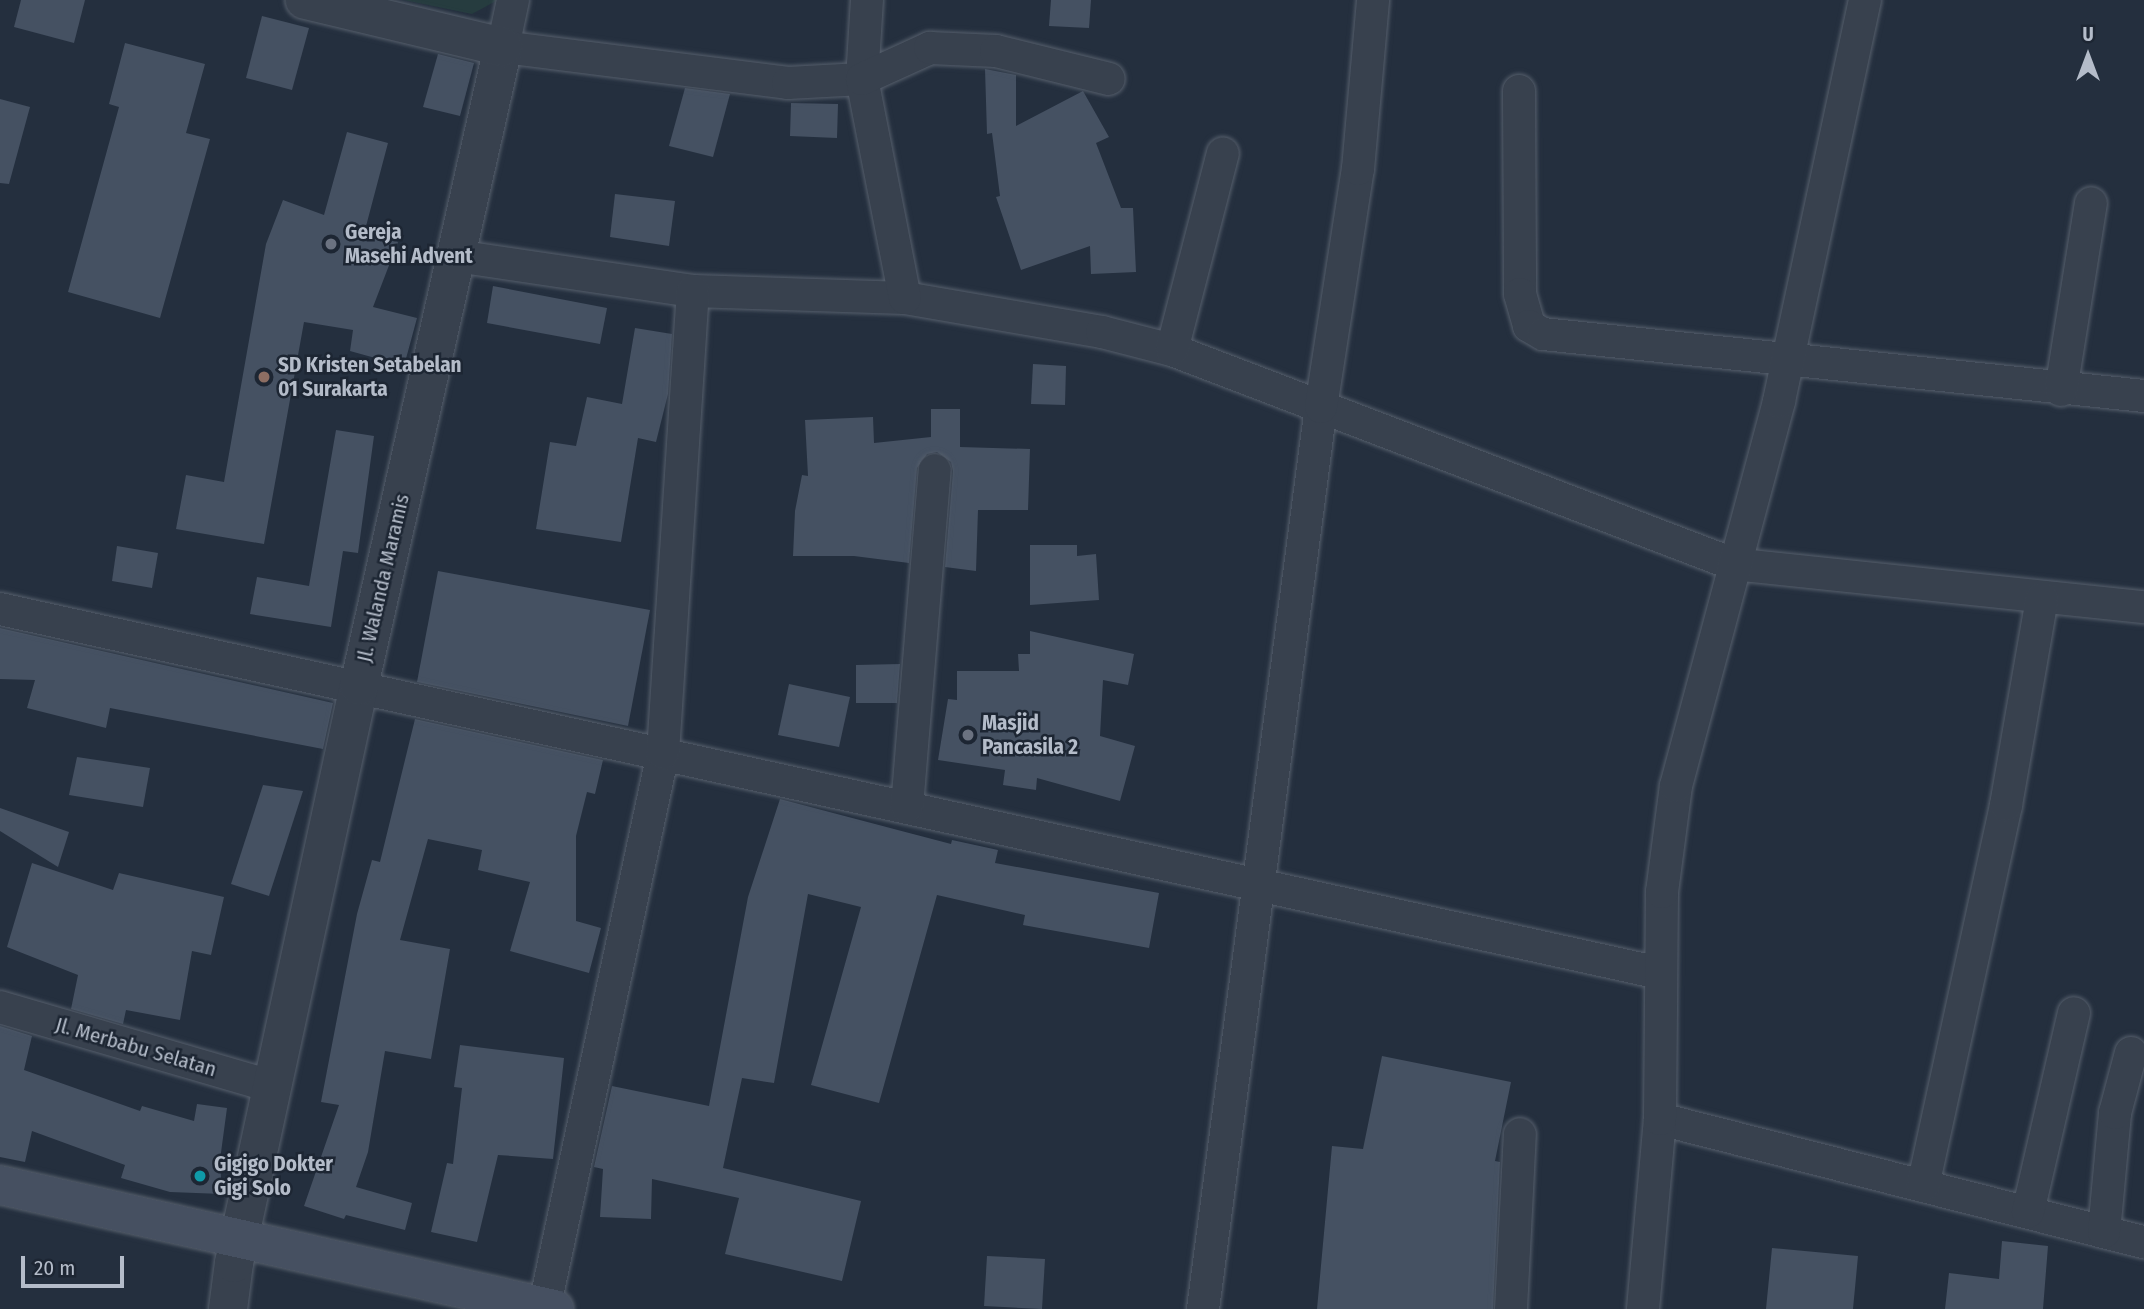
<!DOCTYPE html>
<html>
<head>
<meta charset="utf-8">
<style>
	body { margin:0 }
	#map { position:relative; width:2144px; height:1309px; overflow:hidden; background:#242f3e; font-family:"Fira Sans Condensed",sans-serif }
	div>[style] { position:absolute }
	.green>* { inset:0; background:#263c3f }
	.building>* { inset:0; background:#455162 }
	.roads { filter:drop-shadow(0 0 2px #565f6c) drop-shadow(0 0 2px #565f6c) }
	.minor>* { height:32px; margin:-16px; padding:0 16px; transform-origin:16px; border-radius:16px; background:#38414e }
	.tertiary>* { height:38px; margin:-19px; padding:0 19px; transform-origin:19px; border-radius:19px; background:#38414e }
	.secondary>* { height:38px; margin:-19px; padding:0 19px; transform-origin:19px; border-radius:19px; background:#465061 }
	.dots>* { width:19px; height:19px; translate:-50% -50%; box-sizing:border-box; border:4px solid #1d2633; border-radius:50% }
	span { translate:-50% -50%; white-space:nowrap; text-align:center; line-height:1.15; -webkit-text-stroke:5px #1d2633; paint-order:stroke }
	.poi-label { font-size:21px; color:#b4bcc9; font-weight:700 }
	.left { translate:0 -50%; text-align:left }
	.street-label { font-size:21px; color:#b4bcc9 }
	.north { position:absolute; left:2053px; top:21px; width:70px; height:70px; -webkit-text-stroke:5px #1d2633; paint-order:stroke; rotate:0deg; font-size:19px; font-weight:700; line-height:28px; text-align:center; color:#b4bcc9 }
	.north::after { content:''; display:block; margin:auto; width:24px; height:32px; background:#b4bcc9; clip-path:polygon(50% 0,100% 100%,50% 72%,0 100%) }
	.scale { position:absolute; left:21px; top:1256px; width:103px; height:32px; box-sizing:border-box; border:4px solid #b4bcc9; border-top:0; padding-left:9px; font-size:21px; line-height:24px; white-space:nowrap; color:#b4bcc9; -webkit-text-stroke:5px #1d2633; paint-order:stroke }
</style>
</head>
<body>
<div id="map">
	<div class="green">
		<div style="clip-path:polygon(404px 0,498px 0,472px 14px)"></div>
	</div>
	<div class="building">
		<div style="clip-path:polygon(21px 0,85px 0,74px 43px,14px 27px)"></div>
		<div style="clip-path:polygon(1051px 0,1091px 0,1089px 28px,1049px 26px)"></div>
		<div style="clip-path:polygon(262px 16px,309px 28px,292px 90px,246px 78px)"></div>
		<div style="clip-path:polygon(125px 43px,205px 64px,186px 133px,210px 139px,160px 318px,68px 292px,119px 107px,109px 104px)"></div>
		<div style="clip-path:polygon(438px 54px,474px 63px,460px 116px,423px 107px)"></div>
		<div style="clip-path:polygon(985px 69px,1016px 75px,1016px 126px,1083px 91px,1109px 137px,1096px 143px,1121px 208px,1133px 208px,1136px 272px,1091px 274px,1090px 246px,1021px 270px,996px 197px,1000px 196px,992px 133px,987px 134px)"></div>
		<div style="clip-path:polygon(685px 88px,730px 94px,713px 157px,669px 146px)"></div>
		<div style="clip-path:polygon(0 99px,30px 107px,9px 184px,0 183px)"></div>
		<div style="clip-path:polygon(791px 103px,838px 104px,837px 138px,790px 136px)"></div>
		<div style="clip-path:polygon(347px 132px,388px 143px,365px 230px,398px 242px,373px 307px,417px 318px,404px 366px,350px 351px,353px 330px,304px 322px,264px 544px,176px 529px,186px 475px,224px 482px,266px 244px,283px 200px,324px 215px)"></div>
		<div style="clip-path:polygon(615px 194px,675px 201px,669px 246px,610px 237px)"></div>
		<div style="clip-path:polygon(493px 286px,607px 308px,600px 344px,487px 323px)"></div>
		<div style="clip-path:polygon(635px 328px,672px 334px,668px 394px,656px 442px,638px 438px,621px 542px,536px 529px,550px 442px,576px 446px,587px 397px,622px 404px)"></div>
		<div style="clip-path:polygon(1033px 364px,1066px 366px,1065px 405px,1031px 404px)"></div>
		<div style="clip-path:polygon(931px 409px,960px 409px,960px 447px,1030px 449px,1028px 510px,978px 510px,976px 571px,945px 567px,953px 471px,951px 462px,937px 452px,927px 454px,917px 468px,909px 563px,854px 556px,793px 556px,795px 511px,802px 475px,808px 476px,805px 420px,873px 417px,874px 443px,931px 437px)"></div>
		<div style="clip-path:polygon(336px 430px,374px 436px,358px 553px,343px 551px,331px 627px,250px 614px,257px 577px,309px 586px)"></div>
		<div style="clip-path:polygon(1030px 545px,1077px 545px,1077px 556px,1096px 554px,1099px 600px,1030px 605px)"></div>
		<div style="clip-path:polygon(117px 546px,158px 553px,152px 588px,112px 581px)"></div>
		<div style="clip-path:polygon(438px 571px,650px 610px,628px 726px,417px 682px)"></div>
		<div style="clip-path:polygon(0 628px,333px 703px,323px 749px,110px 708px,106px 728px,27px 708px,35px 680px,0 679px)"></div>
		<div style="clip-path:polygon(1030px 631px,1134px 654px,1128px 685px,1103px 680px,1100px 736px,1135px 746px,1120px 801px,1037px 778px,1036px 790px,1003px 785px,1005px 770px,938px 760px,948px 699px,957px 700px,957px 671px,1019px 671px,1018px 654px,1030px 654px)"></div>
		<div style="clip-path:polygon(900px 664px,897px 703px,856px 703px,856px 665px)"></div>
		<div style="clip-path:polygon(789px 684px,850px 697px,839px 747px,778px 735px)"></div>
		<div style="clip-path:polygon(415px 719px,603px 760px,595px 794px,587px 792px,576px 836px,576px 921px,601px 928px,589px 973px,510px 951px,530px 882px,478px 870px,482px 850px,428px 839px,400px 940px,450px 949px,431px 1059px,385px 1051px,368px 1152px,356px 1187px,412px 1203px,405px 1230px,346px 1215px,344px 1219px,304px 1206px,339px 1105px,321px 1102px,357px 914px,372px 860px,380px 862px)"></div>
		<div style="clip-path:polygon(77px 757px,150px 768px,143px 807px,69px 795px)"></div>
		<div style="clip-path:polygon(263px 785px,303px 791px,269px 896px,231px 884px)"></div>
		<div style="clip-path:polygon(780px 799px,951px 844px,952px 840px,998px 850px,995px 863px,1159px 893px,1149px 948px,1023px 925px,1025px 915px,937px 895px,879px 1103px,811px 1085px,861px 907px,808px 894px,774px 1083px,742px 1078px,723px 1168px,861px 1201px,842px 1281px,725px 1254px,739px 1198px,652px 1179px,651px 1219px,600px 1217px,603px 1169px,594px 1167px,612px 1086px,709px 1106px,748px 897px)"></div>
		<div style="clip-path:polygon(0 808px,69px 832px,58px 867px,0 831px)"></div>
		<div style="clip-path:polygon(32px 863px,113px 890px,119px 873px,224px 897px,211px 955px,192px 951px,180px 1020px,126px 1010px,123px 1024px,71px 1009px,78px 975px,7px 947px)"></div>
		<div style="clip-path:polygon(0 1026px,32px 1036px,24px 1070px,140px 1111px,142px 1106px,194px 1121px,197px 1104px,227px 1108px,220px 1160px,222px 1194px,170px 1192px,121px 1178px,125px 1165px,32px 1131px,25px 1162px,0 1157px)"></div>
		<div style="clip-path:polygon(460px 1045px,564px 1058px,553px 1159px,498px 1155px,477px 1242px,431px 1232px,447px 1163px,453px 1164px,462px 1088px,454px 1087px)"></div>
		<div style="clip-path:polygon(1382px 1056px,1511px 1082px,1495px 1161px,1500px 1162px,1493px 1309px,1317px 1309px,1332px 1146px,1363px 1149px)"></div>
		<div style="clip-path:polygon(2002px 1241px,2048px 1246px,2043px 1309px,1945px 1309px,1949px 1273px,1999px 1279px)"></div>
		<div style="clip-path:polygon(1772px 1248px,1858px 1256px,1853px 1309px,1766px 1309px)"></div>
		<div style="clip-path:polygon(987px 1256px,1045px 1259px,1042px 1309px,984px 1306px)"></div>
	</div>
	<div class="roads">
		<div class="minor">
			<div style="left:513px;top:0;width:48px;rotate:102deg"></div>
			<div style="left:503px;top:47px;width:287px;rotate:7.2deg"></div>
			<div style="left:788px;top:83px;width:74px;rotate:-3.1deg"></div>
			<div style="left:862px;top:79px;width:79px;rotate:-86.4deg"></div>
			<div style="left:1519px;top:91px;width:203px;rotate:89.7deg"></div>
			<div style="left:1520px;top:294px;width:33px;rotate:74deg"></div>
			<div style="left:1529px;top:326px;width:16px;rotate:30deg"></div>
			<div style="left:1543px;top:334px;width:604px;rotate:5.89deg"></div>
			<div style="left:456px;top:256px;width:240px;rotate:8.4deg"></div>
			<div style="left:693px;top:291px;width:212px;rotate:1.9deg"></div>
			<div style="left:905px;top:298px;width:200px;rotate:9.8deg"></div>
			<div style="left:1102px;top:332px;width:72px;rotate:14.4deg"></div>
			<div style="left:1172px;top:350px;width:600px;rotate:20.88deg"></div>
			<div style="left:1733px;top:564px;width:413px;rotate:6deg"></div>
			<div style="left:905px;top:298px;width:223px;rotate:-101.1deg"></div>
			<div style="left:862px;top:79px;width:75px;rotate:-24.5deg"></div>
			<div style="left:930px;top:48px;width:66px;rotate:2.6deg"></div>
			<div style="left:996px;top:51px;width:116px;rotate:13.9deg"></div>
			<div style="left:1172px;top:350px;width:203px;rotate:-75.5deg"></div>
			<div style="left:2061px;top:390px;width:189px;rotate:-80.9deg"></div>
			<div style="left:0;top:609px;width:1699px;rotate:12.37deg"></div>
			<div style="left:907px;top:807px;width:338px;rotate:-85.3deg"></div>
			<div style="left:0;top:1007px;width:284px;rotate:16.3deg"></div>
			<div style="left:1660px;top:1119px;width:499px;rotate:14.3deg"></div>
			<div style="left:1923px;top:1186px;width:390px;rotate:-77.7deg"></div>
			<div style="left:2006px;top:805px;width:210px;rotate:-80.1deg"></div>
			<div style="left:2028px;top:1212px;width:204px;rotate:-77deg"></div>
			<div style="left:2104px;top:1232px;width:120px;rotate:-84.7deg"></div>
			<div style="left:2115px;top:1113px;width:62px;rotate:-75.1deg"></div>
			<div style="left:544px;top:1309px;width:569px;rotate:-77.92deg"></div>
			<div style="left:663px;top:753px;width:463px;rotate:-86.3deg"></div>
			<div style="left:1203px;top:1309px;width:910px;rotate:-82.55deg"></div>
			<div style="left:1321px;top:407px;width:241px;rotate:-81.2deg"></div>
			<div style="left:1358px;top:169px;width:170px;rotate:-84.9deg"></div>
			<div style="left:1511px;top:1309px;width:175px;rotate:-87.1deg"></div>
			<div style="left:1643px;top:1309px;width:191px;rotate:-84.9deg"></div>
			<div style="left:1660px;top:1119px;width:227px;rotate:-89.5deg"></div>
			<div style="left:1662px;top:892px;width:107px;rotate:-82.5deg"></div>
			<div style="left:1676px;top:786px;width:399px;rotate:-75deg"></div>
			<div style="left:1779px;top:401px;width:410px;rotate:-77.9deg"></div>
		</div>
		<div class="tertiary">
			<div style="left:228px;top:1309px;width:46px;rotate:-82.6deg"></div>
			<div style="left:234px;top:1263px;width:590px;rotate:-77.78deg"></div>
			<div style="left:359px;top:686px;width:655px;rotate:-77.3deg"></div>
			<div style="left:503px;top:47px;width:204px;rotate:-166.6deg"></div>
		</div>
		<div class="secondary">
			<div style="left:0;top:1185px;width:568px;rotate:12.62deg"></div>
		</div>
	</div>
	<div class="dots">
		<div style="left:331px;top:244px;background:#6b7280"></div>
		<div style="left:264px;top:377px;background:#8d6e63"></div>
		<div style="left:968px;top:735px;background:#6b7280"></div>
		<div style="left:200px;top:1176px;background:#0f9aa8"></div>
	</div>
	<div class="poi-label">
		<span class="left" style="left:345px;top:244px">Gereja<br>Masehi Advent</span>
		<span class="left" style="left:278px;top:377px">SD Kristen Setabelan<br>01 Surakarta</span>
		<span class="left" style="left:982px;top:735px">Masjid<br>Pancasila 2</span>
		<span class="left" style="left:214px;top:1176px">Gigigo Dokter<br>Gigi Solo</span>
	</div>
	<div class="street-label">
		<span style="left:383px;top:578px;rotate:-77deg">Jl. Walanda Maramis</span>
		<span style="left:136px;top:1047px;rotate:16deg">Jl. Merbabu Selatan</span>
	</div>
	<div class="north">U</div>
	<div class="scale">20 m</div>
</div>
</body>
</html>
